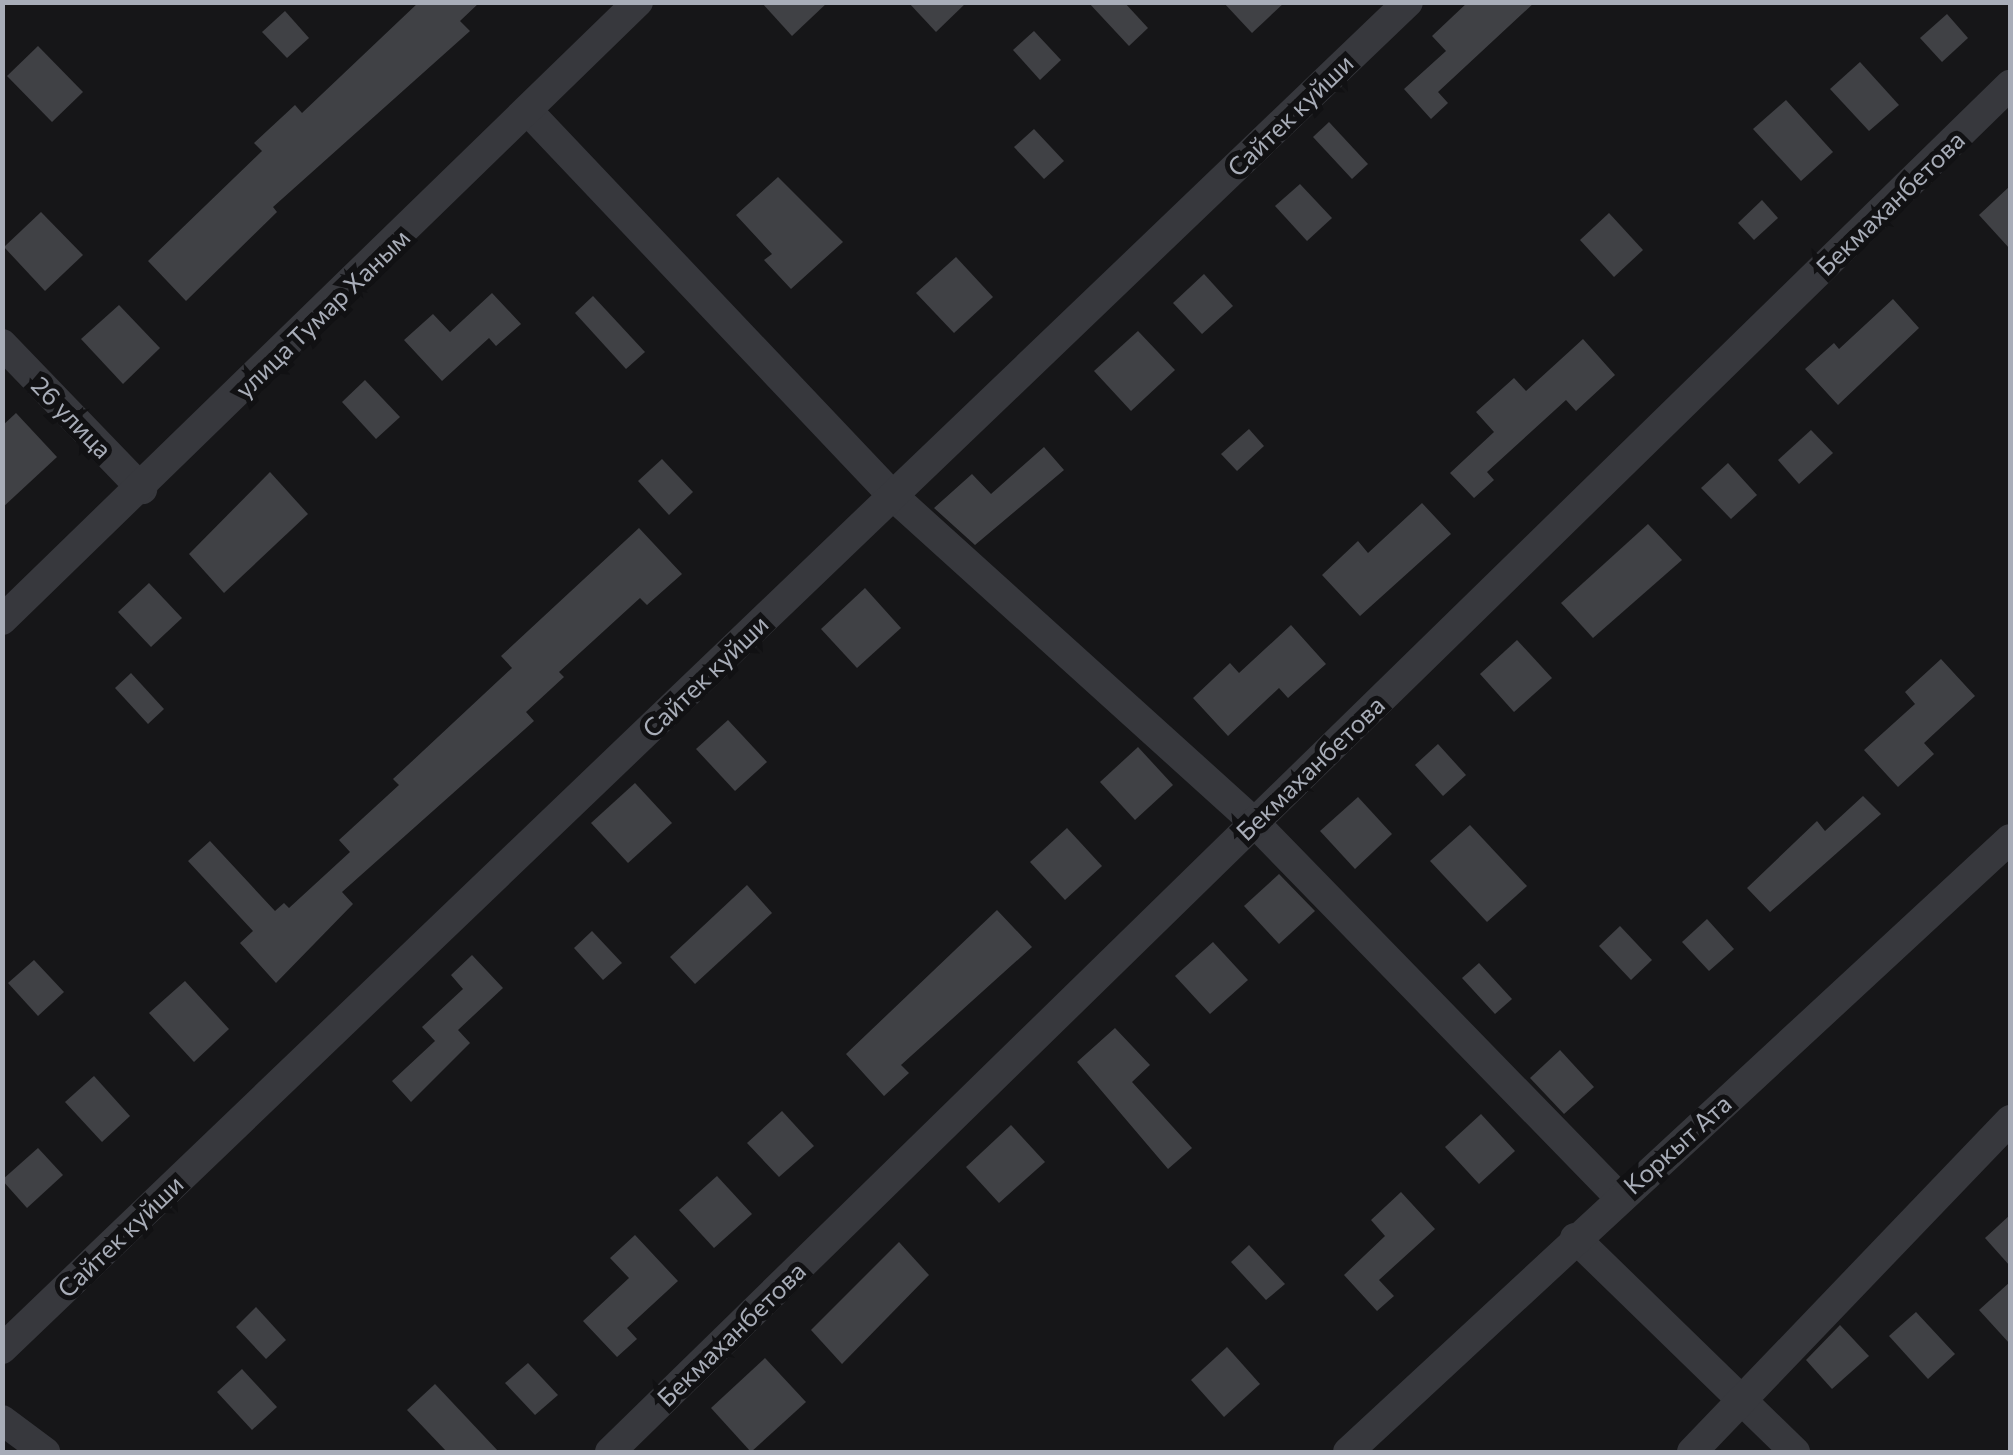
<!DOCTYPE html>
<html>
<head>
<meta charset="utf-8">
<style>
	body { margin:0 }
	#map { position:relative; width:2013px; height:1455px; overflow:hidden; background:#161618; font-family:Commissioner,sans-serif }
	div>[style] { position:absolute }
	.building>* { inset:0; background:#404145 }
	.street>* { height:30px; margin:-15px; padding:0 15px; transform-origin:15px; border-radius:15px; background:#37383d }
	span { translate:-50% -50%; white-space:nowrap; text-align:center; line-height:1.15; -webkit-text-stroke:10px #111113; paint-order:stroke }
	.street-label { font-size:25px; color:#a8adb8 }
	.frame { position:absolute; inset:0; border:5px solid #a8adb8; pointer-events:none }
</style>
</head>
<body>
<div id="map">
	<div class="building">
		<div style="clip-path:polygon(419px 2px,480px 2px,460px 21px,470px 31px,273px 207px,277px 212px,186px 301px,148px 261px,262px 151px,254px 143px,295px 105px,302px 113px)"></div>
		<div style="clip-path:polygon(761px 2px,828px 2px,792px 36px)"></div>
		<div style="clip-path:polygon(908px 2px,967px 2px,936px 32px)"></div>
		<div style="clip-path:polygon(1088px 2px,1124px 2px,1148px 28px,1129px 46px)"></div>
		<div style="clip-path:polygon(1223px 2px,1285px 2px,1252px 33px)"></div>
		<div style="clip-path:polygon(1468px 2px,1535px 2px,1438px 92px,1448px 103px,1431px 119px,1404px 89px,1446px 51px,1432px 36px)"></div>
		<div style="clip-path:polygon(285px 11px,309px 38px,287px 58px,262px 32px)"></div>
		<div style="clip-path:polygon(1947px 14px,1968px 38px,1942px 62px,1920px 38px)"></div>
		<div style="clip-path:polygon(1034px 31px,1061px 60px,1040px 80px,1013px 50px)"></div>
		<div style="clip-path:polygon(38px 46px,83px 92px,52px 122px,7px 76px)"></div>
		<div style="clip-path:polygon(1860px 62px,1899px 105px,1869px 131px,1830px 89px)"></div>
		<div style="clip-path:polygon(1786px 100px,1833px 152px,1801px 181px,1753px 129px)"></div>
		<div style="clip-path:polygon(1329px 122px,1368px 164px,1352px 179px,1313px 137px)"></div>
		<div style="clip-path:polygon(1034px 129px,1064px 161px,1044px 179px,1014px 147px)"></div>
		<div style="clip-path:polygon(778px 177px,843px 242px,791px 289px,764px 260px,772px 254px,736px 215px)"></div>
		<div style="clip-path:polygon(1300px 184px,1332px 218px,1307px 241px,1275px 206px)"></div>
		<div style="clip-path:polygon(2010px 186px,2010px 249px,1979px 215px)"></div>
		<div style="clip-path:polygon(1762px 200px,1778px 218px,1754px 240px,1738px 223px)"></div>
		<div style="clip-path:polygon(41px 212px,83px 255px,45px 291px,4px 247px)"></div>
		<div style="clip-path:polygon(1609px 213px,1643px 250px,1614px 277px,1580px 240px)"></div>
		<div style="clip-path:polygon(956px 257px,993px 297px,954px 333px,916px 293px)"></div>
		<div style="clip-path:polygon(1204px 274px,1233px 306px,1202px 334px,1173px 303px)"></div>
		<div style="clip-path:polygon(492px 293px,521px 324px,496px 346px,489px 338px,442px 381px,404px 340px,433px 314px,450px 332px)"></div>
		<div style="clip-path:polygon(593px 296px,645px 352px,626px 369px,575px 313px)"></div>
		<div style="clip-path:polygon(1893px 299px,1919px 328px,1838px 405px,1805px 369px,1834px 343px,1839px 349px)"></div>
		<div style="clip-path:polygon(119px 305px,160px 348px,123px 384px,81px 339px)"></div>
		<div style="clip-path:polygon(1138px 331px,1175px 370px,1131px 411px,1094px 371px)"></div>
		<div style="clip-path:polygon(1583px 339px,1615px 375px,1576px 411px,1566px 400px,1487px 472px,1494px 480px,1474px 498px,1450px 473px,1494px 432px,1476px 412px,1514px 378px,1526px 391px)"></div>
		<div style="clip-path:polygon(365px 380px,400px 417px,376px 439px,342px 402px)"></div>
		<div style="clip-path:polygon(16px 413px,57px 457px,2px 508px,2px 426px)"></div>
		<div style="clip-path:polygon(1249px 429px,1264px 446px,1237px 471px,1221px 454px)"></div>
		<div style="clip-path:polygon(1811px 430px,1833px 453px,1799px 484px,1778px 460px)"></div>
		<div style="clip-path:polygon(1044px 447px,1064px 470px,975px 545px,934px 508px,972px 474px,991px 494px)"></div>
		<div style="clip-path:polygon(662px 459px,693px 492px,669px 515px,638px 481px)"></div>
		<div style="clip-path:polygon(1728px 463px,1757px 495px,1731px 519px,1701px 488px)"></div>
		<div style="clip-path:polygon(270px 472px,308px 514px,224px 593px,189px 554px)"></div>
		<div style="clip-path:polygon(1422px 503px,1451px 534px,1360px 616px,1322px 575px,1358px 541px,1368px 553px)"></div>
		<div style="clip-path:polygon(1648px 524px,1682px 560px,1593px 638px,1561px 603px)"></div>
		<div style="clip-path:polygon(639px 528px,682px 574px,647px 605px,640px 598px,559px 672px,564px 677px,526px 712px,534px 721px,342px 892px,353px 904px,276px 983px,240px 943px,253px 931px,188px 861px,210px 841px,275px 911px,284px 903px,289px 908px,350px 852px,339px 840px,399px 785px,393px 779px,512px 668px,501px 656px)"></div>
		<div style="clip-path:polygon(149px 583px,182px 618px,151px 647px,118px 612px)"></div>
		<div style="clip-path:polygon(865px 588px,901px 628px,857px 668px,821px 629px)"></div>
		<div style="clip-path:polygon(1291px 625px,1326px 664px,1288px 698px,1279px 688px,1228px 736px,1193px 698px,1230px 663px,1239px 673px)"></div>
		<div style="clip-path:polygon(1517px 640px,1552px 678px,1514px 712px,1480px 674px)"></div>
		<div style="clip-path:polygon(1941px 659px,1975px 696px,1924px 743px,1934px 754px,1898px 787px,1864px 750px,1915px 704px,1905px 692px)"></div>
		<div style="clip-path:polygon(131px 673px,164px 709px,148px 724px,115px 688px)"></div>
		<div style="clip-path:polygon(728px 720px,767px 762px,735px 791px,696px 749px)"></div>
		<div style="clip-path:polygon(1438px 744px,1466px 775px,1443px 796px,1415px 765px)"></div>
		<div style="clip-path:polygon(1138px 747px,1173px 785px,1135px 820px,1100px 782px)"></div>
		<div style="clip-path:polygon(635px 783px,672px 823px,628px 863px,591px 823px)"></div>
		<div style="clip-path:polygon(1863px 796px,1881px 814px,1770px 912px,1747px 888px,1817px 821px,1825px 831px)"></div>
		<div style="clip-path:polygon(1358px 797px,1392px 834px,1355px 869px,1320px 831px)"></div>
		<div style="clip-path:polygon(1470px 825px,1527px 886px,1487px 922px,1430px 861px)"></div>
		<div style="clip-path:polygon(1067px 828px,1102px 866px,1065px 900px,1030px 862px)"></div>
		<div style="clip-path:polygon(1279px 874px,1315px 911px,1279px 944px,1244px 906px)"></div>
		<div style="clip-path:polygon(747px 885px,772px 913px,695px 984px,670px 957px)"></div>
		<div style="clip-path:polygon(997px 910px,1032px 947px,901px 1065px,909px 1073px,884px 1096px,846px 1054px)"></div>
		<div style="clip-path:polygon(1707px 919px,1734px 949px,1709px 971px,1682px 942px)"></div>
		<div style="clip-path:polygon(1620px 926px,1652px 960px,1631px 980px,1599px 946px)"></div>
		<div style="clip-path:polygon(592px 931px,622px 963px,603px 980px,574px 948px)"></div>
		<div style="clip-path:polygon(1213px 942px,1248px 980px,1210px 1014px,1175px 976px)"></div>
		<div style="clip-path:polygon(472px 955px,503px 988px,458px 1030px,470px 1043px,411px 1102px,392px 1081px,435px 1041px,422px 1027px,463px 989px,451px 975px)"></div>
		<div style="clip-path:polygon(34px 960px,64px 992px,38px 1016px,8px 983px)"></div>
		<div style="clip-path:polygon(1479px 963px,1512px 999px,1495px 1014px,1462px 978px)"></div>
		<div style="clip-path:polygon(185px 981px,229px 1029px,194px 1062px,149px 1013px)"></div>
		<div style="clip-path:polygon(1115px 1028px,1150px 1065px,1132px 1082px,1192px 1148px,1168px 1169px,1077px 1062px)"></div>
		<div style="clip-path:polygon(1560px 1050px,1594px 1087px,1564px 1114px,1530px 1078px)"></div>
		<div style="clip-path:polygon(94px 1076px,130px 1116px,102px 1142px,65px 1102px)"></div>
		<div style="clip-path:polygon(782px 1111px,814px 1146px,779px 1177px,747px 1143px)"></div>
		<div style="clip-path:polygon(1481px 1114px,1515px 1151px,1479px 1184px,1445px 1147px)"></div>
		<div style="clip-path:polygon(1011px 1125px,1045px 1162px,999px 1203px,966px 1167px)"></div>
		<div style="clip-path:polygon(38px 1148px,63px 1175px,27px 1208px,2px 1180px)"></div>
		<div style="clip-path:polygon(717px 1176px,752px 1214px,714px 1248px,679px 1210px)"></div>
		<div style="clip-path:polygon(1401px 1192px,1435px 1229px,1379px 1280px,1394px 1296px,1377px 1311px,1344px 1275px,1385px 1236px,1371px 1220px)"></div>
		<div style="clip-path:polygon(2010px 1215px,2010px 1266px,1985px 1238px)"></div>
		<div style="clip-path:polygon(635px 1235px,678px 1281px,627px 1328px,637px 1339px,617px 1357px,583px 1321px,629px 1278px,610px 1258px)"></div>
		<div style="clip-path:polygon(899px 1242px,929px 1275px,842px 1364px,811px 1330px)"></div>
		<div style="clip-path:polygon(1249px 1245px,1285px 1284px,1266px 1300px,1231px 1262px)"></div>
		<div style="clip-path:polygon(2010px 1282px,2010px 1344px,1979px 1310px)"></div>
		<div style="clip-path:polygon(256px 1307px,286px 1340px,266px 1359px,236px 1327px)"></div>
		<div style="clip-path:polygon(1916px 1312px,1955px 1354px,1928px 1379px,1889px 1336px)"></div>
		<div style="clip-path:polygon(1840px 1325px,1869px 1356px,1832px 1389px,1806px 1360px)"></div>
		<div style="clip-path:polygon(1227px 1347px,1260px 1384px,1224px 1417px,1191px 1380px)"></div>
		<div style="clip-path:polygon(765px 1358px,806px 1402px,751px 1452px,711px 1408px)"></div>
		<div style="clip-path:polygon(528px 1363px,558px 1395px,535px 1415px,505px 1383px)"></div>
		<div style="clip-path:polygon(242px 1369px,277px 1407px,252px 1430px,217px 1392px)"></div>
		<div style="clip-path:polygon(435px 1384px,499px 1452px,447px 1452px,407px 1410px)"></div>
	</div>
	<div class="street">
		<div style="left:528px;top:111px;width:531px;rotate:46.53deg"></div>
		<div style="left:893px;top:496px;width:486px;rotate:42.1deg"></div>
		<div style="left:1254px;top:822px;width:523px;rotate:45.77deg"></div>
		<div style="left:2px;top:344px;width:202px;rotate:46deg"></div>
		<div style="left:2px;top:620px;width:887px;rotate:-44.18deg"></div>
		<div style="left:1575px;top:1238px;width:307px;rotate:44.2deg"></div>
		<div style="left:2px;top:1349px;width:1947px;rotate:-43.77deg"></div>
		<div style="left:2px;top:1420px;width:54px;rotate:36.7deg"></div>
		<div style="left:610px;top:1452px;width:1957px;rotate:-44.32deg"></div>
		<div style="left:1348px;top:1452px;width:902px;rotate:-42.8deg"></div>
		<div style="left:1692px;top:1452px;width:460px;rotate:-46.2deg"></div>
	</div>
	<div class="street-label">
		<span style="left:1290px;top:115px;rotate:-44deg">Сайтек куйши</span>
		<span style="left:1890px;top:203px;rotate:-44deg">Бекмаханбетова</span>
		<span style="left:322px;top:313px;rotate:-44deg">улица Тумар Ханым</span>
		<span style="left:72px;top:417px;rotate:46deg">26 улица</span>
		<span style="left:705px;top:676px;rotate:-44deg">Сайтек куйши</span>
		<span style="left:1310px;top:768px;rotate:-44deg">Бекмаханбетова</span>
		<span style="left:1677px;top:1144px;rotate:-42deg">Коркыт Ата</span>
		<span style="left:120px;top:1236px;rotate:-44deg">Сайтек куйши</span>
		<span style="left:731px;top:1334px;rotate:-44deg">Бекмаханбетова</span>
	</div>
	<div class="frame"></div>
</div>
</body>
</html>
